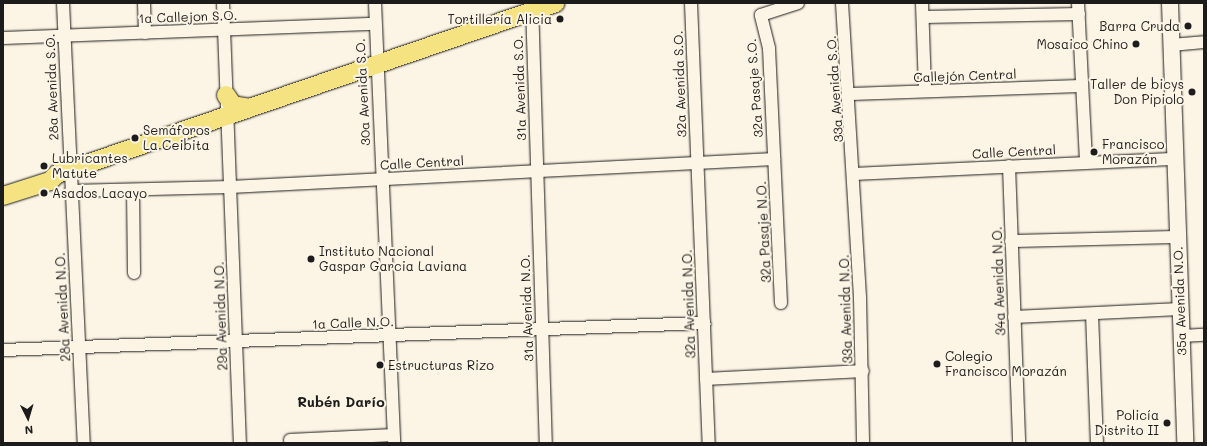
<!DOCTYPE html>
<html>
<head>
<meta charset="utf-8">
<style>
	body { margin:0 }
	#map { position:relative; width:1207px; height:446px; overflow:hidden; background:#fcf5e5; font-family:Mali,sans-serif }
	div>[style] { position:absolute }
	.roads { filter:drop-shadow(0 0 1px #1c1c1c) drop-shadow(0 0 1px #1c1c1c) }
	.street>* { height:12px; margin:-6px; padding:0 6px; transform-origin:6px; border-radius:6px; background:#fcf5e5 }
	.secondary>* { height:16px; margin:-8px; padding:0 8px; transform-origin:8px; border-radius:8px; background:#fcf5e5 }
	.primary>* { height:18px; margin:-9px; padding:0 9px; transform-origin:9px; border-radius:9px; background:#f5e382 }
	.dots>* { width:11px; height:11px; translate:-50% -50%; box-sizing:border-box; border:2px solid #fcf5e5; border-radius:50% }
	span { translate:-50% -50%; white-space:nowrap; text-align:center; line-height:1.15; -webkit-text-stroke:4px #fcf5e5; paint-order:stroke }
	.street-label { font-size:13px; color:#1c1c1c }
	.poi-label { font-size:13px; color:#1c1c1c }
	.right { translate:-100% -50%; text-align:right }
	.left { translate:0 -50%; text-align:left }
	.neighbourhood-label { font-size:14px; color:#1c1c1c; font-weight:700 }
	.frame { position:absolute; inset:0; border:4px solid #1c1c1c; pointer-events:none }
	.north { position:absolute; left:8px; top:398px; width:40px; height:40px; -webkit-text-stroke:3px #fcf5e5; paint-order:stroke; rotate:175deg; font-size:11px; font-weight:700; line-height:16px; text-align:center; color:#1c1c1c }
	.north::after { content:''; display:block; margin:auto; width:14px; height:18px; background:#1c1c1c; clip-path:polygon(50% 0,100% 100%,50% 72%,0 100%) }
</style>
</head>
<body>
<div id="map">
	<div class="roads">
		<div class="street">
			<div style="left:63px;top:3px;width:441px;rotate:87.3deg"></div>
			<div style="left:144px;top:3px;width:30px;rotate:88deg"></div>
			<div style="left:223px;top:3px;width:440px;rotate:87.8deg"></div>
			<div style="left:375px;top:3px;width:440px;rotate:87.5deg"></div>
			<div style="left:691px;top:3px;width:440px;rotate:87.7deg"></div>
			<div style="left:842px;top:3px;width:296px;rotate:86.5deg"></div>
			<div style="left:860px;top:298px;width:145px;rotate:88.8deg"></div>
			<div style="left:922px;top:3px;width:88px;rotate:88deg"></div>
			<div style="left:1078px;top:3px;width:159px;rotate:87.1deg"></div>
			<div style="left:532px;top:4px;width:439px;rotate:88.2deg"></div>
			<div style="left:924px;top:17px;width:155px;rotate:-1.1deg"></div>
			<div style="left:3px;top:38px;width:372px;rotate:-2.2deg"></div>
			<div style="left:1171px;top:45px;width:33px;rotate:-5deg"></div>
			<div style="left:850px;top:94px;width:231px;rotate:-2deg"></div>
			<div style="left:1009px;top:166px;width:277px;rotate:87.9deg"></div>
			<div style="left:854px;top:174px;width:322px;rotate:-2.7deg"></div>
			<div style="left:133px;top:190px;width:83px;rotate:89.3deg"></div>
			<div style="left:71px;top:191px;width:159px;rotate:-1.4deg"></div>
			<div style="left:230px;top:187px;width:545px;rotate:-2.95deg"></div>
			<div style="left:1011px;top:241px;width:167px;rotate:-1.4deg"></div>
			<div style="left:781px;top:303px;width:255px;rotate:-92.7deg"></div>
			<div style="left:769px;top:48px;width:34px;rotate:-104deg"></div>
			<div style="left:761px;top:15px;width:39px;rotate:-18deg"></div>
			<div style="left:1092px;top:314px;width:129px;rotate:87.8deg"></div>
			<div style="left:1014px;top:317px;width:166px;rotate:-2.8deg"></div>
			<div style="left:1182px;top:336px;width:22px;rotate:-3deg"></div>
			<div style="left:3px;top:350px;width:702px;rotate:-2.21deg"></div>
			<div style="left:706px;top:379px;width:157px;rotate:-2.9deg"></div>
			<div style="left:290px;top:440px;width:103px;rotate:-2.8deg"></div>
		</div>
		<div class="secondary">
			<div style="left:1170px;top:3px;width:440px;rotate:88deg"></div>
		</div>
		<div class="primary">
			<div style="left:226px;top:95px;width:12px;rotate:55deg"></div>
			<div style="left:233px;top:105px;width:17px;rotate:10deg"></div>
			<div style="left:3px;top:196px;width:49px;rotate:-17.7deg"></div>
			<div style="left:50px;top:181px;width:10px;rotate:-45deg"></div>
			<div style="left:57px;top:174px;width:527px;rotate:-18.92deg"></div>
		</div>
	</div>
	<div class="dots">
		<div style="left:560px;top:19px;background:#1c1c1c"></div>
		<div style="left:1188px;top:26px;background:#1c1c1c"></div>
		<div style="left:1136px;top:44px;background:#1c1c1c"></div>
		<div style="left:1192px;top:92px;background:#1c1c1c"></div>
		<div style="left:135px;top:138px;background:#1c1c1c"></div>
		<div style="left:1094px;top:152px;background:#1c1c1c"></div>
		<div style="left:44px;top:166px;background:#1c1c1c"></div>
		<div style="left:44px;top:193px;background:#1c1c1c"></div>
		<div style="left:311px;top:259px;background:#1c1c1c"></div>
		<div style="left:937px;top:364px;background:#1c1c1c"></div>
		<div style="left:380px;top:365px;background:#1c1c1c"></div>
		<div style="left:1167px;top:423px;background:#1c1c1c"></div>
	</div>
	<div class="street-label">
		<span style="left:188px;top:17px;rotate:-2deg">1a Callejon S.O.</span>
		<span style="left:965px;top:76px;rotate:-2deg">Callejón Central</span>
		<span style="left:680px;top:84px;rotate:-92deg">32a Avenida S.O.</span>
		<span style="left:52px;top:87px;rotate:-92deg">28a Avenida S.O.</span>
		<span style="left:520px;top:88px;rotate:-92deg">31a Avenida S.O.</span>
		<span style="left:755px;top:88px;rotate:-94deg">32a Pasaje S.O.</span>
		<span style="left:835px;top:89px;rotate:-94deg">33a Avenida S.O.</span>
		<span style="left:363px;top:92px;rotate:-93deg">30a Avenida S.O.</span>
		<span style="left:1014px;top:152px;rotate:-3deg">Calle Central</span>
		<span style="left:422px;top:163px;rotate:-3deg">Calle Central</span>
		<span style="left:764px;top:232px;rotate:-93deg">32a Pasaje N.O.</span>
		<span style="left:999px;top:281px;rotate:-92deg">34a Avenida N.O.</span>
		<span style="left:1180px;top:301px;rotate:-92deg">35a Avenida N.O.</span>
		<span style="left:689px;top:304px;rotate:-92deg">32a Avenida N.O.</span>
		<span style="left:63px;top:307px;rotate:-93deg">28a Avenida N.O.</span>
		<span style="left:527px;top:308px;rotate:-92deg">31a Avenida N.O.</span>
		<span style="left:846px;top:309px;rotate:-92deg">33a Avenida N.O.</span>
		<span style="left:221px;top:316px;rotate:-92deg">29a Avenida N.O.</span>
		<span style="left:353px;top:323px;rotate:-2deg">1a Calle N.O.</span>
	</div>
	<div class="poi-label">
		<span class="right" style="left:552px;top:19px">Tortillería Alicia</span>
		<span class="right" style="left:1180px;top:26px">Barra Cruda</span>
		<span class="right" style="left:1128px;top:44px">Mosaico Chino</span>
		<span class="right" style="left:1184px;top:92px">Taller de bicys<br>Don Pipiolo</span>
		<span class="left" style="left:143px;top:138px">Semáforos<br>La Ceibita</span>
		<span class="left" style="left:1102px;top:152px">Francisco<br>Morazán</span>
		<span class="left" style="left:52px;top:166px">Lubricantes<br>Matute</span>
		<span class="left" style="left:52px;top:193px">Asados Lacayo</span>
		<span class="left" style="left:319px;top:259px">Instituto Nacional<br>Gaspar Garcia Laviana</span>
		<span class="left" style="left:945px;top:364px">Colegio<br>Francisco Morazán</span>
		<span class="left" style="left:388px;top:365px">Estructuras Rizo</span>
		<span class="right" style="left:1159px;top:423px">Policía<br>Distrito II</span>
	</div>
	<div class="neighbourhood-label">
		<span style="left:341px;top:402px">Rubén Darío</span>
	</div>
	<div class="frame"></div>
	<div class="north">N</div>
</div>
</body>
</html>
